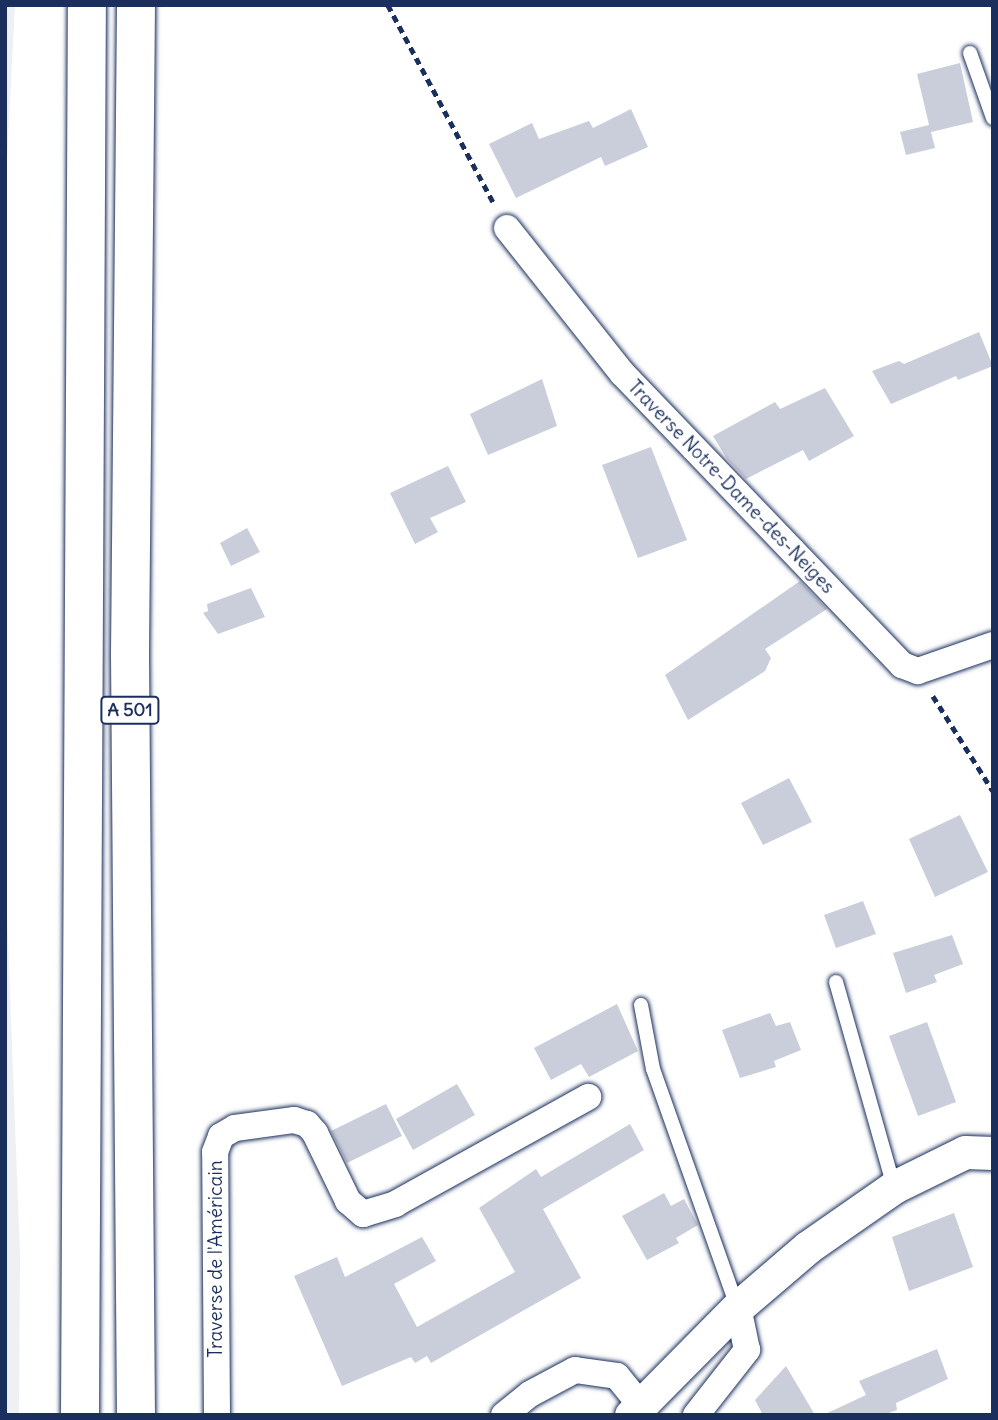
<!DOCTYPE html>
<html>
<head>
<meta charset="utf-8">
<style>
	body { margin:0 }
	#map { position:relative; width:998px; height:1420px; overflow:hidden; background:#fff; font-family:Delius,sans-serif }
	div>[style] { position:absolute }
	.built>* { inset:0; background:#eff0f4 }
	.building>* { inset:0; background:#caceda }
	.path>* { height:4.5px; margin-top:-2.25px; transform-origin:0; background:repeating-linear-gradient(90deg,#1b2f5e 0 7px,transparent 0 12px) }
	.roads { filter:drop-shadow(0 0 2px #1b2f5e) drop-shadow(0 0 2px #1b2f5e) }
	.service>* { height:14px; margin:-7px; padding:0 7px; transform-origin:7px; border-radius:7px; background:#fff }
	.minor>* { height:26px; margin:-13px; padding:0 13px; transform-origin:13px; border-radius:13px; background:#fff }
	.tertiary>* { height:33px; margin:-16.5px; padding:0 16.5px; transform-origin:16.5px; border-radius:16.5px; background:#fff }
	.motorway>* { height:38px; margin:-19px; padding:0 19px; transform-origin:19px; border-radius:19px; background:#fff }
	span { translate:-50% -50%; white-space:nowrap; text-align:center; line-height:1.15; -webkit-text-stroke:6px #fff; paint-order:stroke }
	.shield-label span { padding:2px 5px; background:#fff; border:2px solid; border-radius:5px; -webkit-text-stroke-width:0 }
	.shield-label { font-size:18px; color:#1b2f5e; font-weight:700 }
	.street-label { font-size:19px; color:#1b2f5e }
	.frame { position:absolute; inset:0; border:7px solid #1b2f5e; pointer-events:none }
</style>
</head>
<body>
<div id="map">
	<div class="built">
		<div style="clip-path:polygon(5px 5px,15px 5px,5px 199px)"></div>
		<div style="clip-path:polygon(5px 860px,20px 1256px,19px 1415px,5px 1415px)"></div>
	</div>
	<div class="building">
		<div style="clip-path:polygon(960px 63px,973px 122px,931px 132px,935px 148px,906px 155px,900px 132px,929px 125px,917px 74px)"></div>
		<div style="clip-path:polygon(631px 109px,648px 147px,605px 166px,601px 157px,516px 198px,489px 144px,532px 123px,539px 139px,589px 121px,593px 128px)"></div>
		<div style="clip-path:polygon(979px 332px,993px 366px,958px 380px,956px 376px,891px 404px,872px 371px,899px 361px,904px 364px)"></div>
		<div style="clip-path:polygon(542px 379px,557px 426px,488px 455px,470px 414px)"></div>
		<div style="clip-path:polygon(825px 388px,854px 436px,809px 461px,803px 450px,746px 479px,727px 459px,713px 436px,775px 402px,780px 409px)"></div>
		<div style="clip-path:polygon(651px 447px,687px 540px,638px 558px,602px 465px)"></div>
		<div style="clip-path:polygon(448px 466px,466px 502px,430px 518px,438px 532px,415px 544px,390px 493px)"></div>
		<div style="clip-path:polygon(247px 528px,260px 552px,231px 566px,220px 543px)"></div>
		<div style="clip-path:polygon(800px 581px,827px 609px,765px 649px,771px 658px,765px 671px,688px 720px,665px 675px)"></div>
		<div style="clip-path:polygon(251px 588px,265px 617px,218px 634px,203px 613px,208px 611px,207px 604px)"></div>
		<div style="clip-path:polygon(789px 778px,812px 822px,763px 845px,741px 803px)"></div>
		<div style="clip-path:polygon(960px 815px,988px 872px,935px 897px,909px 839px)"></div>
		<div style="clip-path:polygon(863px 901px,876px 934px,836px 948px,824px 915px)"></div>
		<div style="clip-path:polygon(952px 935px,963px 964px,934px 975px,937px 982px,906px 993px,893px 953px)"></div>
		<div style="clip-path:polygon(617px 1004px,638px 1051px,589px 1077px,581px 1064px,551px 1080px,534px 1048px)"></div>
		<div style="clip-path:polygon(770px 1013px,776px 1026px,790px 1022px,801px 1050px,774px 1061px,776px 1067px,740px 1078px,722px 1030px)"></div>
		<div style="clip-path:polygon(927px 1022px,956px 1102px,918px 1116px,889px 1036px)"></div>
		<div style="clip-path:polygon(457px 1084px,475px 1115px,413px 1150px,396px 1119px)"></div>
		<div style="clip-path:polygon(386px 1104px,402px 1136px,347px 1163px,331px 1131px)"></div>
		<div style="clip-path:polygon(630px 1124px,644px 1150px,543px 1209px,581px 1278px,431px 1363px,427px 1356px,415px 1363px,411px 1357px,342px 1386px,294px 1276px,337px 1257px,345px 1277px,422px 1237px,436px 1261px,394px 1284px,417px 1327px,515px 1272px,479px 1208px,536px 1169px,541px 1177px)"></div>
		<div style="clip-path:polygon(664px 1193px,671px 1206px,684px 1199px,698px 1225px,676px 1238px,679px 1243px,647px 1260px,622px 1216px)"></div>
		<div style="clip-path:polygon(954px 1213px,973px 1267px,909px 1291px,892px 1237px)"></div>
		<div style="clip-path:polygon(937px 1349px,948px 1379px,896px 1403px,897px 1410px,883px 1415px,823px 1415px,866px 1395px,859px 1381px)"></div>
		<div style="clip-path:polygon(786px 1366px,815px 1415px,763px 1415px,755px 1400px)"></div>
	</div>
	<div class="path">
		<div style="left:388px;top:5px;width:227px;rotate:61.9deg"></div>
		<div style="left:933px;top:696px;width:112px;rotate:57.7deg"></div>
	</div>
	<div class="roads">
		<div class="service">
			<div style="left:970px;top:53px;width:69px;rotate:70.5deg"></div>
			<div style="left:836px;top:982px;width:213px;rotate:74.2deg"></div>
			<div style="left:641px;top:1005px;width:65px;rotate:79.4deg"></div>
			<div style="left:653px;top:1069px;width:251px;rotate:70.5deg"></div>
		</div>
		<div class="minor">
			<div style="left:507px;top:228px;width:185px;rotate:51.6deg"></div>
			<div style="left:622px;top:373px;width:405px;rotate:46.2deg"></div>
			<div style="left:902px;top:665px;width:17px;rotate:21deg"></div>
			<div style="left:918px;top:671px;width:79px;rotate:-19.1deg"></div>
			<div style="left:217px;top:1415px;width:263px;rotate:-90.4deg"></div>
			<div style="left:215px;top:1152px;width:17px;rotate:-69deg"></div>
			<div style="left:221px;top:1136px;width:16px;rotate:-30deg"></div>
			<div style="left:235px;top:1128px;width:60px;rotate:-7.7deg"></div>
			<div style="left:294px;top:1120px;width:14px;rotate:17deg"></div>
			<div style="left:307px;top:1124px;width:12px;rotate:48deg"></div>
			<div style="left:315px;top:1133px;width:76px;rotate:64.1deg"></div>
			<div style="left:348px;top:1201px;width:20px;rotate:41deg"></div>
			<div style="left:363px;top:1214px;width:34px;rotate:-17deg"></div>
			<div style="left:395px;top:1204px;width:221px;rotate:-29deg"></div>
			<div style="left:504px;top:1415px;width:33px;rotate:-39deg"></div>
			<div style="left:530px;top:1394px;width:51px;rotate:-28.1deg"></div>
			<div style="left:575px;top:1370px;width:42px;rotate:8.1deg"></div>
			<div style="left:617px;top:1376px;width:36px;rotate:51deg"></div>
			<div style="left:696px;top:1415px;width:83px;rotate:-51.9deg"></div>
			<div style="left:747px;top:1350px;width:44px;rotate:-101.8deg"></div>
		</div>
		<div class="tertiary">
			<div style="left:631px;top:1415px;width:152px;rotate:-45.3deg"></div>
			<div style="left:738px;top:1307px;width:92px;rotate:-40.6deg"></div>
			<div style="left:808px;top:1247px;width:105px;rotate:-34.9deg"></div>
			<div style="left:894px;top:1187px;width:79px;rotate:-26.2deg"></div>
			<div style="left:965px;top:1152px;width:28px;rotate:2deg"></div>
		</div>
		<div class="motorway">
			<div style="left:136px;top:5px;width:649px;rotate:90.53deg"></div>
			<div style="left:130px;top:654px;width:761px;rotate:89.55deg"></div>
			<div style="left:80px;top:1415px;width:1410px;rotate:-89.72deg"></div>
		</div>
	</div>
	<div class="shield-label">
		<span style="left:130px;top:710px">A 501</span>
	</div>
	<div class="street-label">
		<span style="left:731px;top:487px;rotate:46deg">Traverse Notre-Dame-des-Neiges</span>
		<span style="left:216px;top:1259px;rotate:-90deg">Traverse de l'Américain</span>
	</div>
	<div class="frame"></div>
</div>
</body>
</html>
